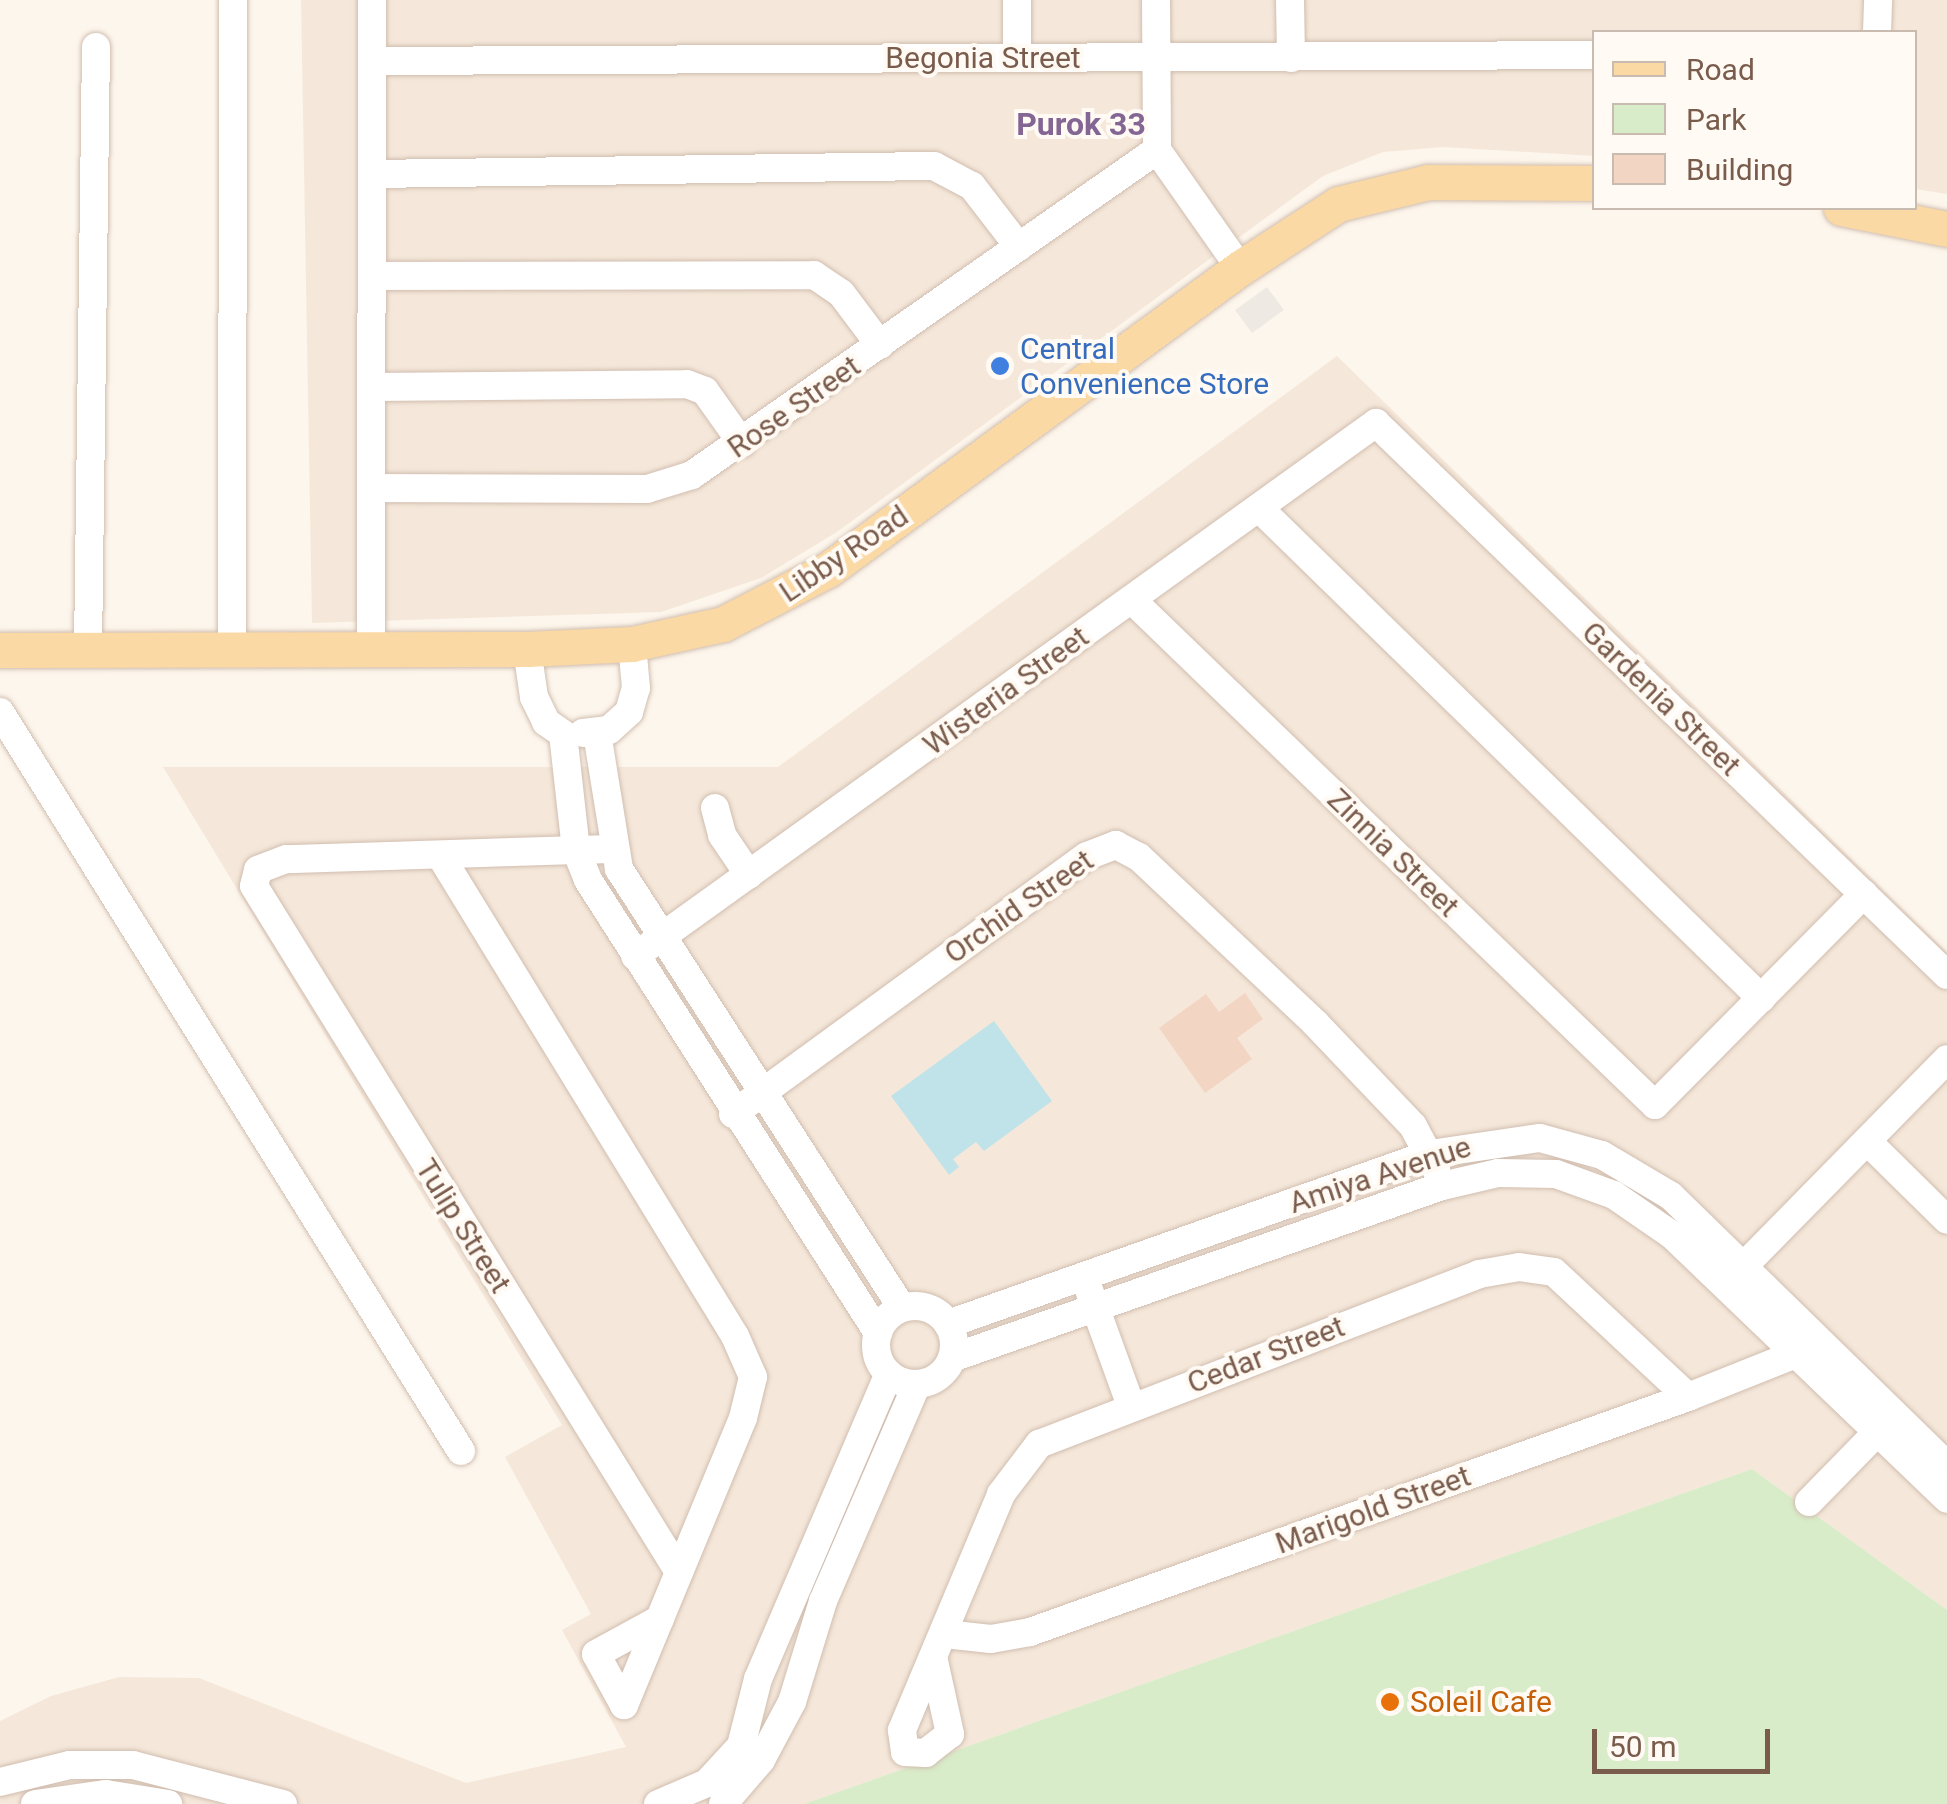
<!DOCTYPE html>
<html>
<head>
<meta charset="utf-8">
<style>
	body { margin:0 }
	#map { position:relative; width:1947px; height:1804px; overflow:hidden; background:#fdf6ec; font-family:Roboto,sans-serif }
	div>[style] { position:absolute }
	.residential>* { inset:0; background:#f5e8da }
	.industrial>* { inset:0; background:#efe9e4 }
	.green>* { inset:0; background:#d8ecc9 }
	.water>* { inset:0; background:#bfe3e8 }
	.building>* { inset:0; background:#f3d5c3 }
	.roads { filter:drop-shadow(0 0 2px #d1beb0) drop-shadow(0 0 2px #d1beb0) }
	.minor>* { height:28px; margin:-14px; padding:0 14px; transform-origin:14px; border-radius:14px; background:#fff }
	.minor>.ring { margin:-14px; padding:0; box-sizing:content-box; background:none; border:28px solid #fff; border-radius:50% }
	.major>* { height:35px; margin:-17.5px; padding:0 17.5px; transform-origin:17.5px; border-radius:17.5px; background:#fbd9a5 }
	.dots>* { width:28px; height:28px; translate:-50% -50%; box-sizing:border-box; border:5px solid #fffaf3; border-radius:50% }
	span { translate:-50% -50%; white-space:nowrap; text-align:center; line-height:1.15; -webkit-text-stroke:8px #fffaf3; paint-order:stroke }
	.street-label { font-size:30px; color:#7a5c4d }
	.shop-label { font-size:30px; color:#366cbe }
	.left { translate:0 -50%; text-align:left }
	.food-label { font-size:30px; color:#c56008 }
	.neighbourhood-label { font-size:32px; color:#846695; font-weight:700 }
	.legend { position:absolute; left:1592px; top:30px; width:325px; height:180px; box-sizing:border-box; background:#fffaf3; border:2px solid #cabbb1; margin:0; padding:12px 18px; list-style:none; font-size:30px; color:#7a5c4d }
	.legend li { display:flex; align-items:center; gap:20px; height:50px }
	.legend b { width:50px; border:2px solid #cabbb1 }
	.scale { position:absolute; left:1592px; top:1729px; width:178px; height:45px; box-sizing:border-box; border:5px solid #7a5c4d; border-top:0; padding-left:12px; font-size:30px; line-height:35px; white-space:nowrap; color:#7a5c4d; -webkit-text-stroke:8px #fffaf3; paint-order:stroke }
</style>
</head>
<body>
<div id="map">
	<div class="residential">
		<div style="clip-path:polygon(301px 0,1947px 0,1947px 194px,1915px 189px,1914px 32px,1594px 32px,1594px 156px,1443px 147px,1383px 152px,1323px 176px,837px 532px,761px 578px,661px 612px,312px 623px)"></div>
		<div style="clip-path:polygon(1337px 356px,1947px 952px,1947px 1610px,1752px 1469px,804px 1804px,0 1804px,0 1721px,51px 1696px,119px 1677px,199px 1678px,466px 1783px,626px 1747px,562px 1630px,591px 1614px,505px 1457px,562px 1425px,163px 767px,778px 767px)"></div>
	</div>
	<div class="industrial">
		<div style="clip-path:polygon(1267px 287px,1284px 310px,1252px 333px,1235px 310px)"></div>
	</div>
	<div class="green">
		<div style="clip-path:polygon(1752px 1469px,1947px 1610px,1947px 1804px,804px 1804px)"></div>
	</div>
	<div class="water">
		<div style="clip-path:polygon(994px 1021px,1052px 1101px,984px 1151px,976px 1142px,953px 1159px,959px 1167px,949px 1175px,891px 1096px)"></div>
	</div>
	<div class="building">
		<div style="clip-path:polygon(1245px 993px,1263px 1019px,1237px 1038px,1252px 1059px,1205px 1093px,1159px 1028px,1206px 994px,1219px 1012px)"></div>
	</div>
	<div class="roads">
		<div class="minor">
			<div style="left:1017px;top:0;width:57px;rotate:90deg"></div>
			<div style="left:1156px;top:0;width:150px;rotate:89.6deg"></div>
			<div style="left:1157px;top:150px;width:144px;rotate:54.9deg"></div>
			<div style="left:1290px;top:0;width:58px;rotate:89deg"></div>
			<div style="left:1877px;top:32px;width:32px;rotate:-88deg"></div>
			<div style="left:372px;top:61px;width:1222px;rotate:-0.28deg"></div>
			<div style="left:372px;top:174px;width:562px;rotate:-0.82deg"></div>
			<div style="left:934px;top:166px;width:43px;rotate:27.8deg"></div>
			<div style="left:972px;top:186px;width:77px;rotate:52.4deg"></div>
			<div style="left:372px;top:276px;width:442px;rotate:-0.1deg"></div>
			<div style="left:814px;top:275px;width:32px;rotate:34deg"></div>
			<div style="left:841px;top:293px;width:65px;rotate:53.1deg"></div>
			<div style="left:372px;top:387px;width:315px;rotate:-0.5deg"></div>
			<div style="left:687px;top:384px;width:19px;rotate:21deg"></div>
			<div style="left:705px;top:391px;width:64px;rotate:54.6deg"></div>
			<div style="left:372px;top:488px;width:275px;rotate:0.2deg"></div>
			<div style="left:647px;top:489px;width:47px;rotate:-17.3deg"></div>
			<div style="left:692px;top:475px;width:567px;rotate:-34.95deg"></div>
			<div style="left:1259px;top:508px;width:702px;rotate:44.31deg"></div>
			<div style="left:1132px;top:600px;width:727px;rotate:44deg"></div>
			<div style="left:1655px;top:1105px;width:297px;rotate:-45.3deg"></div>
			<div style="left:88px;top:649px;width:602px;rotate:-89.24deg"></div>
			<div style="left:232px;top:649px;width:649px;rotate:-89.91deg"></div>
			<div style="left:371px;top:649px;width:649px;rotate:-89.91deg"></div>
			<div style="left:527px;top:649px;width:49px;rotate:81.7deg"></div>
			<div style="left:534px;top:697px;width:28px;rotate:64deg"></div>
			<div style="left:546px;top:722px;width:21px;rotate:35deg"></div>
			<div style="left:563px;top:734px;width:117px;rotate:83.6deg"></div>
			<div style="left:576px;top:850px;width:32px;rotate:68deg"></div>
			<div style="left:588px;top:880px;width:538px;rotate:57.37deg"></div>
			<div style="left:0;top:712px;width:871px;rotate:58.04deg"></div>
			<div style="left:583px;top:733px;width:26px;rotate:-7deg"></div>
			<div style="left:609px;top:730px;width:27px;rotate:-42deg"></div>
			<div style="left:629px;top:712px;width:25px;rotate:-74deg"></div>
			<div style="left:636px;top:688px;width:44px;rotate:-95.2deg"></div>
			<div style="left:597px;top:733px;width:138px;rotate:80.8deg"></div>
			<div style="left:619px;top:869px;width:522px;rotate:57.19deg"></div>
			<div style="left:715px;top:808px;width:28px;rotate:75deg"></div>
			<div style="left:722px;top:835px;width:48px;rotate:56deg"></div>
			<div style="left:611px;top:849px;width:325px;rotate:178.2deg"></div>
			<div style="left:286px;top:859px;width:30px;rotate:159deg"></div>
			<div style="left:258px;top:870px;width:16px;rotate:104deg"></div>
			<div style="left:254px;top:886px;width:807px;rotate:58.22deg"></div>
			<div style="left:440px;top:855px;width:564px;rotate:58.48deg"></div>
			<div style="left:735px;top:1336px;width:45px;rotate:66.3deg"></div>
			<div style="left:753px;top:1377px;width:42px;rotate:103.7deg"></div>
			<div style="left:743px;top:1418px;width:311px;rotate:112.5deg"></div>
			<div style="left:635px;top:956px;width:913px;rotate:-35.73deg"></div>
			<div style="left:1376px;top:423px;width:794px;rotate:44.03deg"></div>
			<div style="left:733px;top:1114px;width:438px;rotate:-36.1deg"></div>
			<div style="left:1087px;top:856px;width:31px;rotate:-21deg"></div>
			<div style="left:1116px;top:845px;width:26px;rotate:28deg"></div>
			<div style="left:1139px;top:857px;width:242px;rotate:43.3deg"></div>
			<div style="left:1315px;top:1023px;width:142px;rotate:46.4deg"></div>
			<div style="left:1413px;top:1126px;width:49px;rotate:61.9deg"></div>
			<div style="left:1867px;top:1141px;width:112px;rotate:44.6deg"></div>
			<div style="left:1731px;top:1279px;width:308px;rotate:-45.5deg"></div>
			<div style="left:1089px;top:1290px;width:123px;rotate:70.1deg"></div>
			<div class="ring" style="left:876px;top:1306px;width:50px;height:50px"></div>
			<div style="left:948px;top:1324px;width:511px;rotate:-19.43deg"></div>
			<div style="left:1430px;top:1154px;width:111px;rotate:-8.3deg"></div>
			<div style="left:1540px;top:1138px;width:64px;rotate:15.3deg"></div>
			<div style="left:1602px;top:1155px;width:80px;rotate:30.7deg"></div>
			<div style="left:1671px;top:1196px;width:385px;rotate:44.3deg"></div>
			<div style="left:952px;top:1358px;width:519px;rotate:-19.34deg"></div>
			<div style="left:1442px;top:1186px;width:57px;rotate:-13.1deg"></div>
			<div style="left:1498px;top:1173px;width:58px;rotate:1deg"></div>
			<div style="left:1556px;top:1174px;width:62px;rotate:19.9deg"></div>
			<div style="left:1614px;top:1195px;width:70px;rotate:34.6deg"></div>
			<div style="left:1672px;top:1235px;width:381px;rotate:43.8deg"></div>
			<div style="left:1809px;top:1502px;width:116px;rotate:-45.7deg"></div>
			<div style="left:945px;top:1634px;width:46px;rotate:6.2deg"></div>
			<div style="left:991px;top:1639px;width:40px;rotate:-10deg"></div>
			<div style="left:1030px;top:1632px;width:699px;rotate:-19.65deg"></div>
			<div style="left:1688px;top:1397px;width:116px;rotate:-21.7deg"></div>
			<div style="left:1796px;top:1354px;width:18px;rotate:-47deg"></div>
			<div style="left:934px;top:1661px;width:75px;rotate:77.6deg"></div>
			<div style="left:950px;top:1734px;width:31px;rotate:142deg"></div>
			<div style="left:926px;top:1753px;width:21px;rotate:-177deg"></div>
			<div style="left:905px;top:1752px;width:22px;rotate:-98deg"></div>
			<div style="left:902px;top:1730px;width:256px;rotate:-67.2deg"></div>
			<div style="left:1001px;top:1494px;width:63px;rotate:-52.8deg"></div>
			<div style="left:1039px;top:1444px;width:472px;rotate:-21.1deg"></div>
			<div style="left:1479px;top:1274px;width:41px;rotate:-9.9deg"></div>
			<div style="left:1519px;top:1267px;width:35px;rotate:8deg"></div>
			<div style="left:1554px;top:1272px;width:183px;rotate:43deg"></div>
			<div style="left:624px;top:1705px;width:58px;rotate:-118.8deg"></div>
			<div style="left:596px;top:1654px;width:73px;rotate:-28.7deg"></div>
			<div style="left:0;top:1782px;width:72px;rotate:-13.7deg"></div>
			<div style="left:70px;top:1765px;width:63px"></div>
			<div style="left:133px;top:1765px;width:155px;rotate:14.6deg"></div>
			<div style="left:35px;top:1804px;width:72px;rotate:-8deg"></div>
			<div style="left:106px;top:1794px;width:63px;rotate:9.2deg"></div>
			<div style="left:658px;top:1804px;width:53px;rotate:-23.2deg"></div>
			<div style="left:707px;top:1783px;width:50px;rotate:-47.4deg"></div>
			<div style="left:741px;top:1746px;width:69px;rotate:-75.8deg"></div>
			<div style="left:758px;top:1679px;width:332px;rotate:-66.8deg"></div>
			<div style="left:723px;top:1804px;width:58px;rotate:-49.2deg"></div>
			<div style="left:761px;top:1760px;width:66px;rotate:-61.9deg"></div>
			<div style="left:792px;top:1702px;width:106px;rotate:-72.9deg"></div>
			<div style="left:823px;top:1601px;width:236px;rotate:-66.6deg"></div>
		</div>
		<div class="major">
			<div style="left:1841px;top:208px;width:108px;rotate:11.2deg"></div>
			<div style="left:0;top:650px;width:527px;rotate:-0.11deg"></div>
			<div style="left:527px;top:649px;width:105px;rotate:-2.7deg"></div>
			<div style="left:632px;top:644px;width:93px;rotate:-12.4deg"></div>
			<div style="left:723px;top:624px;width:119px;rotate:-27.4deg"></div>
			<div style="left:829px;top:569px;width:509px;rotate:-36.22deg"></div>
			<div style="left:1240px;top:268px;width:117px;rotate:-33.1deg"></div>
			<div style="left:1338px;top:204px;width:93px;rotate:-13.7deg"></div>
			<div style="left:1428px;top:182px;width:166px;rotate:0.3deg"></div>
		</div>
	</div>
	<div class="dots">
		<div style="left:1000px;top:366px;background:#3f7fe0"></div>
		<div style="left:1390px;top:1702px;background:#e8710a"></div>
	</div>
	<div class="street-label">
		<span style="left:983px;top:58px">Begonia Street</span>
		<span style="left:794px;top:407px;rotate:-35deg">Rose Street</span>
		<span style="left:844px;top:554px;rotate:-34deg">Libby Road</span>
		<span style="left:1006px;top:691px;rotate:-36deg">Wisteria Street</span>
		<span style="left:1661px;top:699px;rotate:44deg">Gardenia Street</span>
		<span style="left:1393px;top:853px;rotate:44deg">Zinnia Street</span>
		<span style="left:1019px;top:907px;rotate:-35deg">Orchid Street</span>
		<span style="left:1380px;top:1175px;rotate:-18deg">Amiya Avenue</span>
		<span style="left:463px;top:1226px;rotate:58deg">Tulip Street</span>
		<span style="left:1266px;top:1355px;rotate:-21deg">Cedar Street</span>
		<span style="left:1373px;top:1510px;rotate:-20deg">Marigold Street</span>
	</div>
	<div class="shop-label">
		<span class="left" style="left:1020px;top:366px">Central<br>Convenience Store</span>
	</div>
	<div class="food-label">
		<span class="left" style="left:1410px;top:1702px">Soleil Cafe</span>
	</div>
	<div class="neighbourhood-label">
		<span style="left:1081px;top:124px">Purok 33</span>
	</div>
	<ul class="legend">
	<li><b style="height:12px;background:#fbd9a5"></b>Road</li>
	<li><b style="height:28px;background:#d8ecc9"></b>Park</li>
	<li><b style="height:28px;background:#f3d5c3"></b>Building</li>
	</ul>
	<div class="scale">50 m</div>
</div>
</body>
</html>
